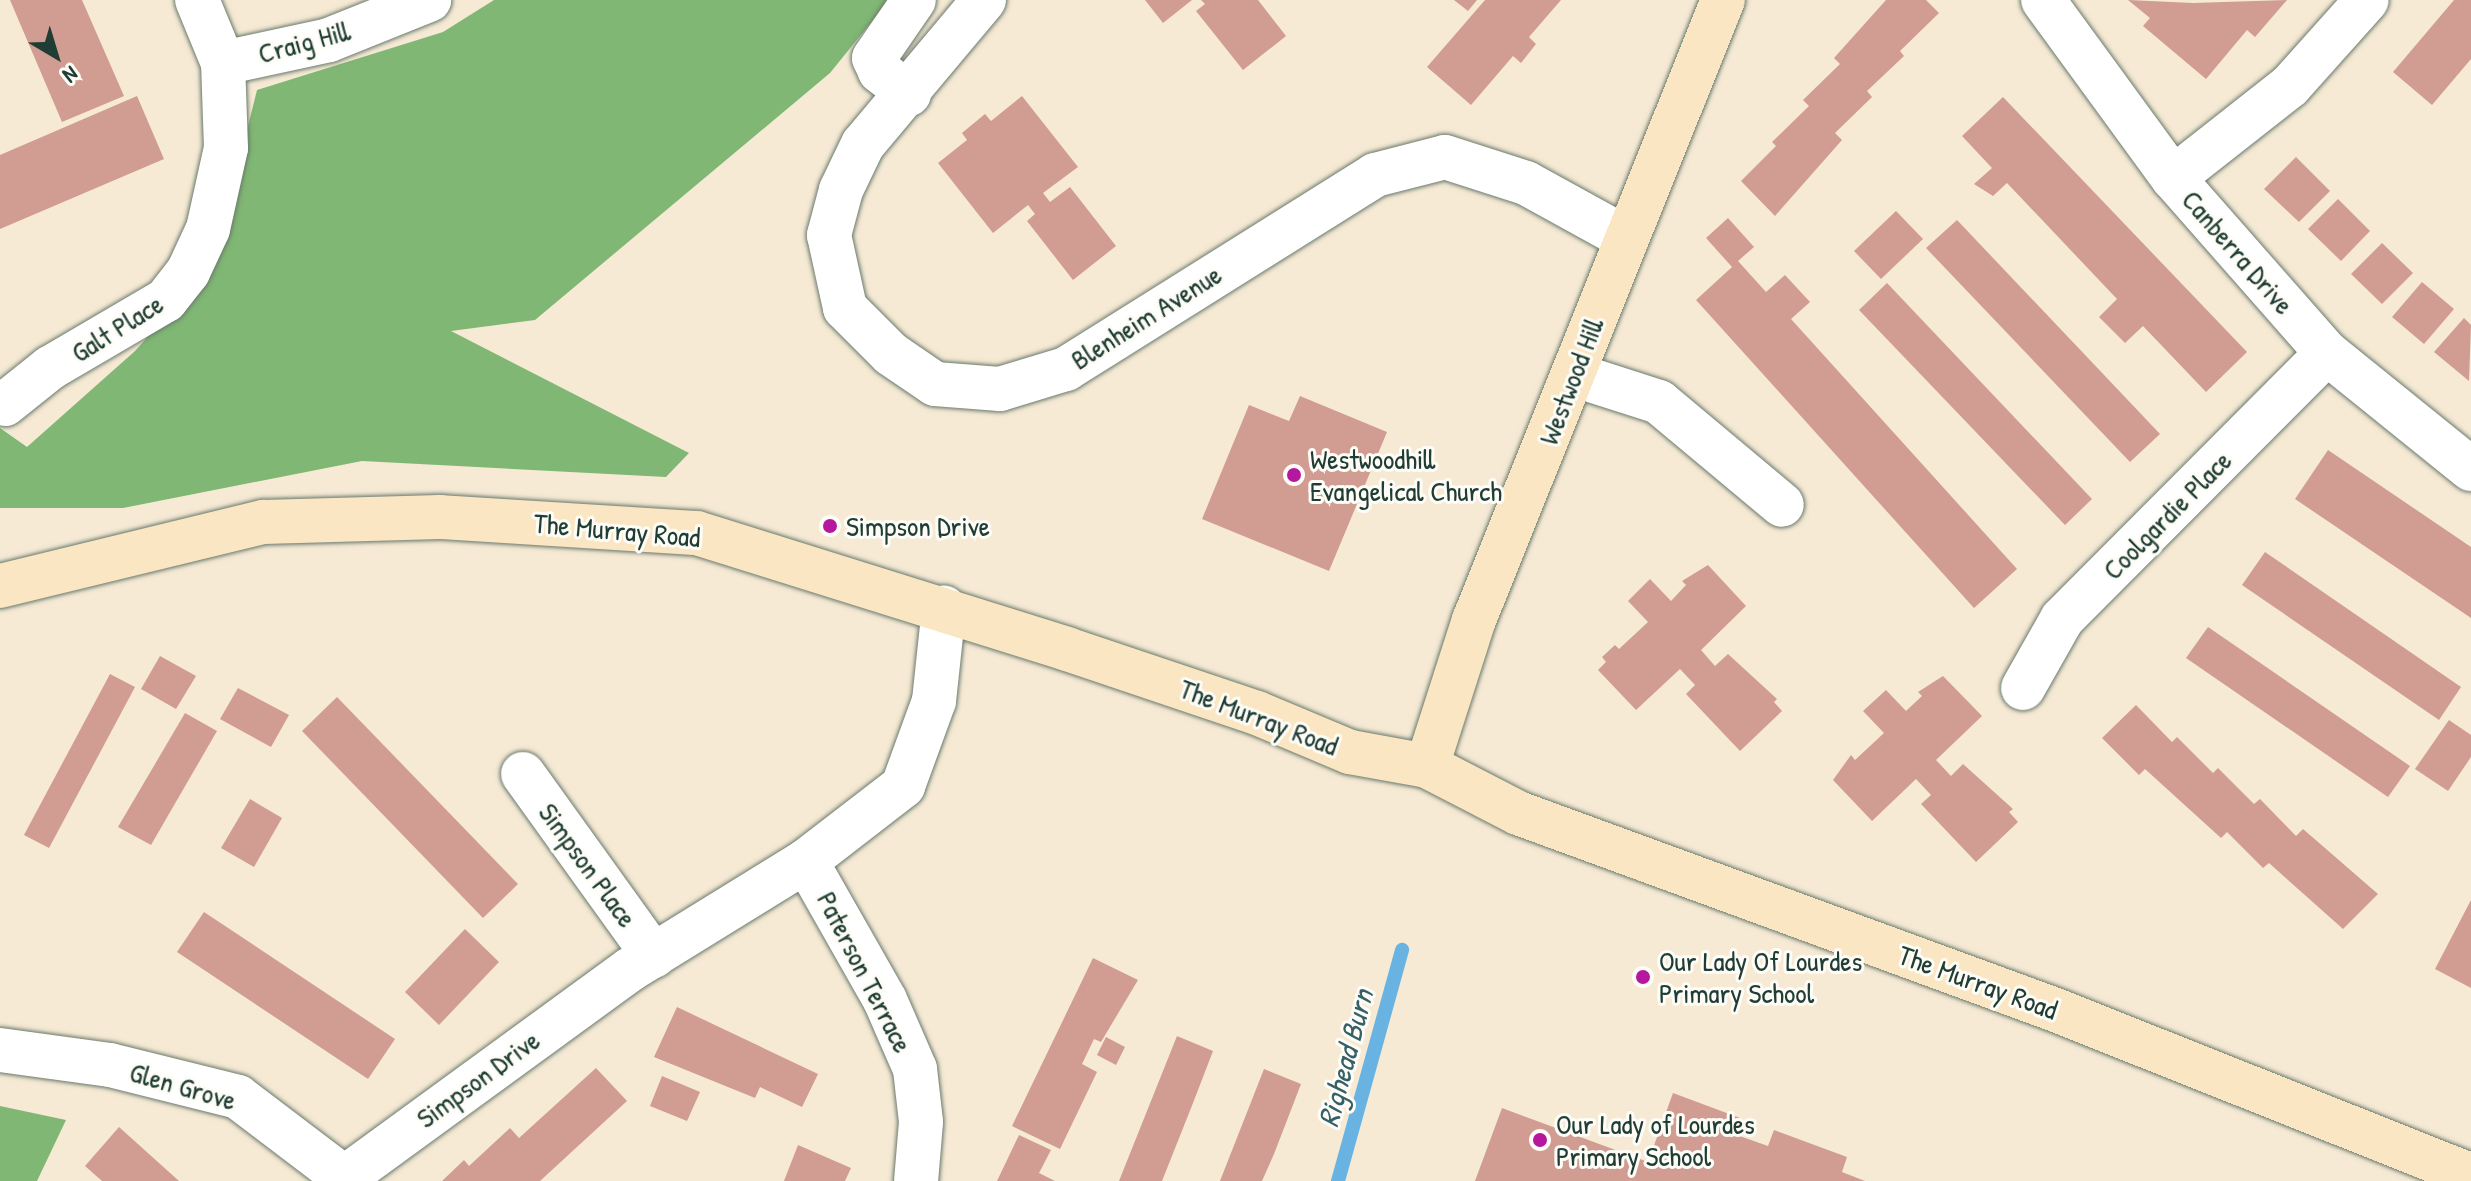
<!DOCTYPE html>
<html>
<head>
<meta charset="utf-8">
<style>
	body { margin:0 }
	#map { position:relative; width:2471px; height:1181px; overflow:hidden; background:#f6ead5; font-family:"Patrick Hand",sans-serif }
	div>[style] { position:absolute }
	.forest>* { inset:0; background:#80b774 }
	.stream>* { height:14px; margin:-7px; padding:0 7px; transform-origin:7px; border-radius:7px; background:#68b3e1 }
	.building>* { inset:0; background:#d19c91 }
	.roads { filter:drop-shadow(0 0 2px #6a7a6c) drop-shadow(0 0 2px #6a7a6c) }
	.street>* { height:44px; margin:-22px; padding:0 22px; transform-origin:22px; border-radius:22px; background:#fff }
	.secondary>* { height:44px; margin:-22px; padding:0 22px; transform-origin:22px; border-radius:22px; background:#fbe6c3 }
	.dots>* { width:22px; height:22px; translate:-50% -50%; box-sizing:border-box; border:4px solid #fdfcf7; border-radius:50% }
	span { translate:-50% -50%; white-space:nowrap; text-align:center; line-height:1.15; -webkit-text-stroke:6px #fdfcf7; paint-order:stroke }
	.street-label { font-size:28px; color:#1f3d34 }
	.poi-label { font-size:28px; color:#1f3d34 }
	.left { translate:0 -50%; text-align:left }
	.water-label { font-size:30px; color:#356068; font-style:italic }
	.north { position:absolute; left:16px; top:16px; width:80px; height:80px; -webkit-text-stroke:6px #fdfcf7; paint-order:stroke; rotate:142deg; font-size:22px; font-weight:700; line-height:32px; text-align:center; color:#1f3d34 }
	.north::after { content:''; display:block; margin:auto; width:28px; height:36px; background:#1f3d34; clip-path:polygon(50% 0,100% 100%,50% 72%,0 100%) }
</style>
</head>
<body>
<div id="map">
	<div class="forest">
		<div style="clip-path:polygon(494px 0,889px 0,830px 73px,535px 320px,451px 331px,689px 453px,666px 477px,362px 461px,123px 508px,0 508px,0 428px,27px 447px,135px 351px,214px 263px,257px 90px,443px 32px)"></div>
		<div style="clip-path:polygon(0 1106px,66px 1120px,37px 1181px,0 1181px)"></div>
	</div>
	<div class="stream">
		<div style="left:1338px;top:1181px;width:240px;rotate:-74.5deg"></div>
	</div>
	<div class="building">
		<div style="clip-path:polygon(10px 0,82px 0,124px 96px,62px 122px)"></div>
		<div style="clip-path:polygon(1145px 0,1192px 0,1163px 23px)"></div>
		<div style="clip-path:polygon(1201px 0,1258px 0,1286px 36px,1243px 70px,1196px 11px,1205px 4px)"></div>
		<div style="clip-path:polygon(1454px 0,1477px 0,1468px 11px)"></div>
		<div style="clip-path:polygon(1485px 0,1561px 0,1529px 37px,1536px 44px,1521px 63px,1513px 56px,1471px 105px,1427px 67px)"></div>
		<div style="clip-path:polygon(1886px 0,1926px 0,1939px 13px,1900px 51px,1904px 56px,1867px 91px,1872px 97px,1835px 133px,1842px 140px,1775px 216px,1741px 181px,1776px 146px,1772px 142px,1809px 106px,1803px 100px,1840px 64px,1834px 58px)"></div>
		<div style="clip-path:polygon(2128px 0,2193px 3px,2287px 0,2255px 37px,2247px 30px,2206px 79px,2143px 26px,2150px 18px)"></div>
		<div style="clip-path:polygon(2454px 0,2471px 0,2471px 59px,2432px 105px,2393px 72px)"></div>
		<div style="clip-path:polygon(137px 96px,164px 159px,0 229px,0 155px)"></div>
		<div style="clip-path:polygon(1022px 96px,1078px 167px,1043px 193px,1050px 202px,1070px 187px,1116px 246px,1073px 280px,1027px 221px,1035px 214px,1028px 205px,993px 233px,938px 163px,967px 140px,962px 133px,985px 114px,991px 121px)"></div>
		<div style="clip-path:polygon(2003px 97px,2247px 352px,2206px 392px,2143px 326px,2125px 343px,2099px 317px,2117px 299px,2007px 183px,1993px 196px,1974px 184px,1992px 168px,1962px 136px)"></div>
		<div style="clip-path:polygon(2296px 157px,2330px 191px,2299px 222px,2264px 189px)"></div>
		<div style="clip-path:polygon(2338px 199px,2370px 231px,2341px 261px,2308px 229px)"></div>
		<div style="clip-path:polygon(1896px 211px,1923px 239px,1881px 279px,1854px 251px)"></div>
		<div style="clip-path:polygon(1728px 218px,1754px 247px,1738px 261px,1766px 292px,1785px 275px,1810px 302px,1791px 319px,2017px 569px,1974px 608px,1696px 300px,1732px 267px,1706px 238px)"></div>
		<div style="clip-path:polygon(1957px 220px,2160px 434px,2130px 462px,1926px 248px)"></div>
		<div style="clip-path:polygon(2382px 243px,2413px 273px,2382px 304px,2351px 274px)"></div>
		<div style="clip-path:polygon(2422px 282px,2454px 309px,2424px 344px,2392px 317px)"></div>
		<div style="clip-path:polygon(1887px 283px,2092px 499px,2065px 525px,1859px 310px)"></div>
		<div style="clip-path:polygon(2464px 318px,2471px 325px,2469px 381px,2434px 352px)"></div>
		<div style="clip-path:polygon(1300px 396px,1387px 432px,1329px 571px,1202px 519px,1249px 405px,1289px 421px)"></div>
		<div style="clip-path:polygon(2328px 450px,2471px 547px,2471px 618px,2295px 499px)"></div>
		<div style="clip-path:polygon(2265px 552px,2461px 687px,2439px 720px,2242px 585px)"></div>
		<div style="clip-path:polygon(1708px 565px,1746px 606px,1701px 650px,1715px 666px,1728px 654px,1777px 699px,1774px 702px,1782px 711px,1740px 751px,1686px 694px,1695px 685px,1680px 669px,1636px 710px,1598px 670px,1606px 662px,1602px 657px,1615px 645px,1619px 649px,1648px 622px,1628px 601px,1650px 579px,1671px 601px,1686px 585px,1682px 581px)"></div>
		<div style="clip-path:polygon(2208px 627px,2410px 766px,2388px 797px,2186px 658px)"></div>
		<div style="clip-path:polygon(160px 656px,196px 676px,176px 709px,141px 689px)"></div>
		<div style="clip-path:polygon(110px 674px,135px 687px,49px 848px,24px 835px)"></div>
		<div style="clip-path:polygon(1943px 676px,1982px 716px,1936px 760px,1951px 776px,1963px 764px,2013px 809px,2009px 812px,2018px 822px,1976px 862px,1921px 804px,1931px 795px,1916px 779px,1872px 821px,1833px 780px,1851px 755px,1855px 760px,1884px 733px,1863px 711px,1886px 690px,1906px 711px,1922px 696px,1918px 692px)"></div>
		<div style="clip-path:polygon(238px 688px,289px 715px,271px 747px,220px 719px)"></div>
		<div style="clip-path:polygon(337px 697px,518px 884px,483px 918px,302px 731px)"></div>
		<div style="clip-path:polygon(2136px 705px,2172px 742px,2177px 737px,2213px 773px,2218px 768px,2254px 804px,2260px 799px,2296px 836px,2303px 829px,2378px 894px,2343px 929px,2269px 863px,2263px 868px,2227px 832px,2221px 838px,2145px 769px,2139px 775px,2102px 738px)"></div>
		<div style="clip-path:polygon(185px 713px,217px 731px,151px 845px,118px 827px)"></div>
		<div style="clip-path:polygon(2449px 720px,2471px 735px,2471px 757px,2448px 791px,2415px 769px)"></div>
		<div style="clip-path:polygon(250px 799px,282px 818px,254px 867px,221px 848px)"></div>
		<div style="clip-path:polygon(2471px 900px,2471px 988px,2435px 969px)"></div>
		<div style="clip-path:polygon(204px 912px,395px 1039px,368px 1079px,177px 952px)"></div>
		<div style="clip-path:polygon(465px 929px,499px 962px,439px 1025px,405px 992px)"></div>
		<div style="clip-path:polygon(1093px 958px,1138px 980px,1101px 1042px,1094px 1039px,1082px 1064px,1097px 1072px,1060px 1149px,1012px 1126px)"></div>
		<div style="clip-path:polygon(677px 1007px,818px 1074px,802px 1107px,760px 1087px,755px 1098px,654px 1057px)"></div>
		<div style="clip-path:polygon(1177px 1036px,1213px 1051px,1193px 1103px,1162px 1181px,1119px 1181px)"></div>
		<div style="clip-path:polygon(1106px 1037px,1125px 1047px,1116px 1065px,1097px 1055px)"></div>
		<div style="clip-path:polygon(596px 1068px,627px 1101px,540px 1181px,442px 1181px,464px 1160px,469px 1166px,510px 1128px,519px 1138px)"></div>
		<div style="clip-path:polygon(1264px 1069px,1301px 1084px,1274px 1154px,1262px 1181px,1220px 1181px)"></div>
		<div style="clip-path:polygon(662px 1076px,700px 1092px,687px 1121px,650px 1106px)"></div>
		<div style="clip-path:polygon(1673px 1093px,1740px 1118px,1734px 1134px,1768px 1146px,1774px 1130px,1847px 1157px,1842px 1172px,1865px 1181px,1475px 1181px,1502px 1108px,1648px 1162px)"></div>
		<div style="clip-path:polygon(119px 1127px,179px 1181px,102px 1181px,85px 1166px)"></div>
		<div style="clip-path:polygon(1019px 1135px,1051px 1150px,1039px 1173px,1055px 1181px,997px 1181px)"></div>
		<div style="clip-path:polygon(798px 1145px,851px 1168px,845px 1181px,784px 1181px)"></div>
	</div>
	<div class="roads">
		<div class="street">
			<div style="left:984px;top:0;width:188px;rotate:130deg"></div>
			<div style="left:863px;top:144px;width:51px;rotate:115.6deg"></div>
			<div style="left:841px;top:190px;width:47px;rotate:104.9deg"></div>
			<div style="left:829px;top:235px;width:75px;rotate:77.6deg"></div>
			<div style="left:845px;top:308px;width:65px;rotate:45deg"></div>
			<div style="left:891px;top:354px;width:53px;rotate:34.3deg"></div>
			<div style="left:935px;top:384px;width:65px;rotate:4.4deg"></div>
			<div style="left:1000px;top:389px;width:69px;rotate:-16.9deg"></div>
			<div style="left:1066px;top:369px;width:365px;rotate:-32.1deg"></div>
			<div style="left:1375px;top:175px;width:72px;rotate:-14.4deg"></div>
			<div style="left:1445px;top:157px;width:85px;rotate:17.8deg"></div>
			<div style="left:1526px;top:183px;width:114px;rotate:28.8deg"></div>
			<div style="left:2043px;top:0;width:220px;rotate:53.9deg"></div>
			<div style="left:2173px;top:178px;width:233px;rotate:48.7deg"></div>
			<div style="left:2327px;top:353px;width:185px;rotate:38.9deg"></div>
			<div style="left:223px;top:63px;width:108px;rotate:-12.2deg"></div>
			<div style="left:329px;top:40px;width:108px;rotate:-21.8deg"></div>
			<div style="left:909px;top:94px;width:37px;rotate:-142deg"></div>
			<div style="left:880px;top:71px;width:14px;rotate:-115deg"></div>
			<div style="left:874px;top:58px;width:70px;rotate:-55.4deg"></div>
			<div style="left:2173px;top:178px;width:149px;rotate:-38.2deg"></div>
			<div style="left:2290px;top:86px;width:115px;rotate:-48.2deg"></div>
			<div style="left:1575px;top:375px;width:88px;rotate:17.8deg"></div>
			<div style="left:1659px;top:402px;width:160px;rotate:39.9deg"></div>
			<div style="left:5px;top:404px;width:58px;rotate:-38.7deg"></div>
			<div style="left:50px;top:368px;width:134px;rotate:-30.4deg"></div>
			<div style="left:166px;top:300px;width:36px;rotate:-52deg"></div>
			<div style="left:188px;top:272px;width:47px;rotate:-65.1deg"></div>
			<div style="left:208px;top:229px;width:83px;rotate:-77.5deg"></div>
			<div style="left:226px;top:148px;width:85px;rotate:-92deg"></div>
			<div style="left:223px;top:63px;width:68px;rotate:-112.4deg"></div>
			<div style="left:2023px;top:688px;width:79px;rotate:-60.5deg"></div>
			<div style="left:2062px;top:619px;width:375px;rotate:-45.1deg"></div>
			<div style="left:523px;top:774px;width:224px;rotate:54.3deg"></div>
			<div style="left:806px;top:861px;width:160px;rotate:60.4deg"></div>
			<div style="left:885px;top:1000px;width:75px;rotate:66.5deg"></div>
			<div style="left:915px;top:1069px;width:53px;rotate:83.5deg"></div>
			<div style="left:921px;top:1122px;width:59px;rotate:94.8deg"></div>
			<div style="left:0;top:1050px;width:111px;rotate:7.8deg"></div>
			<div style="left:110px;top:1065px;width:132px;rotate:14deg"></div>
			<div style="left:238px;top:1097px;width:131px;rotate:37.2deg"></div>
			<div style="left:340px;top:1181px;width:360px;rotate:-36.1deg"></div>
			<div style="left:631px;top:969px;width:206px;rotate:-31.7deg"></div>
			<div style="left:806px;top:861px;width:123px;rotate:-37.7deg"></div>
			<div style="left:903px;top:786px;width:90px;rotate:-70deg"></div>
			<div style="left:934px;top:701px;width:94px;rotate:-83.9deg"></div>
		</div>
		<div class="secondary">
			<div style="left:0;top:586px;width:271px;rotate:-13.7deg"></div>
			<div style="left:263px;top:522px;width:177px;rotate:-1.6deg"></div>
			<div style="left:440px;top:517px;width:257px;rotate:3.6deg"></div>
			<div style="left:697px;top:533px;width:388px;rotate:17.4deg"></div>
			<div style="left:1067px;top:649px;width:200px;rotate:18.6deg"></div>
			<div style="left:1257px;top:713px;width:101px;rotate:22.8deg"></div>
			<div style="left:1350px;top:752px;width:78px;rotate:10.3deg"></div>
			<div style="left:1427px;top:766px;width:102px;rotate:27.3deg"></div>
			<div style="left:1518px;top:813px;width:570px;rotate:20.12deg"></div>
			<div style="left:2053px;top:1009px;width:450px;rotate:21.7deg"></div>
			<div style="left:1427px;top:766px;width:153px;rotate:-72.2deg"></div>
			<div style="left:1474px;top:620px;width:668px;rotate:-68.12deg"></div>
		</div>
	</div>
	<div class="dots">
		<div style="left:1294px;top:475px;background:#b5179e"></div>
		<div style="left:830px;top:526px;background:#b5179e"></div>
		<div style="left:1643px;top:977px;background:#b5179e"></div>
		<div style="left:1540px;top:1140px;background:#b5179e"></div>
	</div>
	<div class="street-label">
		<span style="left:304px;top:42px;rotate:-15deg">Craig Hill</span>
		<span style="left:2238px;top:252px;rotate:49deg">Canberra Drive</span>
		<span style="left:1146px;top:317px;rotate:-32deg">Blenheim Avenue</span>
		<span style="left:117px;top:328px;rotate:-32deg">Galt Place</span>
		<span style="left:1571px;top:381px;rotate:-69deg">Westwood Hill</span>
		<span style="left:2167px;top:515px;rotate:-45deg">Coolgardie Place</span>
		<span style="left:617px;top:530px;rotate:5deg">The Murray Road</span>
		<span style="left:1259px;top:717px;rotate:21deg">The Murray Road</span>
		<span style="left:588px;top:865px;rotate:54deg">Simpson Place</span>
		<span style="left:865px;top:972px;rotate:63deg">Paterson Terrace</span>
		<span style="left:1978px;top:982px;rotate:20deg">The Murray Road</span>
		<span style="left:478px;top:1079px;rotate:-36deg">Simpson Drive</span>
		<span style="left:183px;top:1086px;rotate:16deg">Glen Grove</span>
	</div>
	<div class="poi-label">
		<span class="left" style="left:1310px;top:475px">Westwoodhill<br>Evangelical Church</span>
		<span class="left" style="left:846px;top:526px">Simpson Drive</span>
		<span class="left" style="left:1659px;top:977px">Our Lady Of Lourdes<br>Primary School</span>
		<span class="left" style="left:1556px;top:1140px">Our Lady of Lourdes<br>Primary School</span>
	</div>
	<div class="water-label">
		<span style="left:1345px;top:1058px;rotate:-75deg">Righead Burn</span>
	</div>
	<div class="north">N</div>
</div>
</body>
</html>
